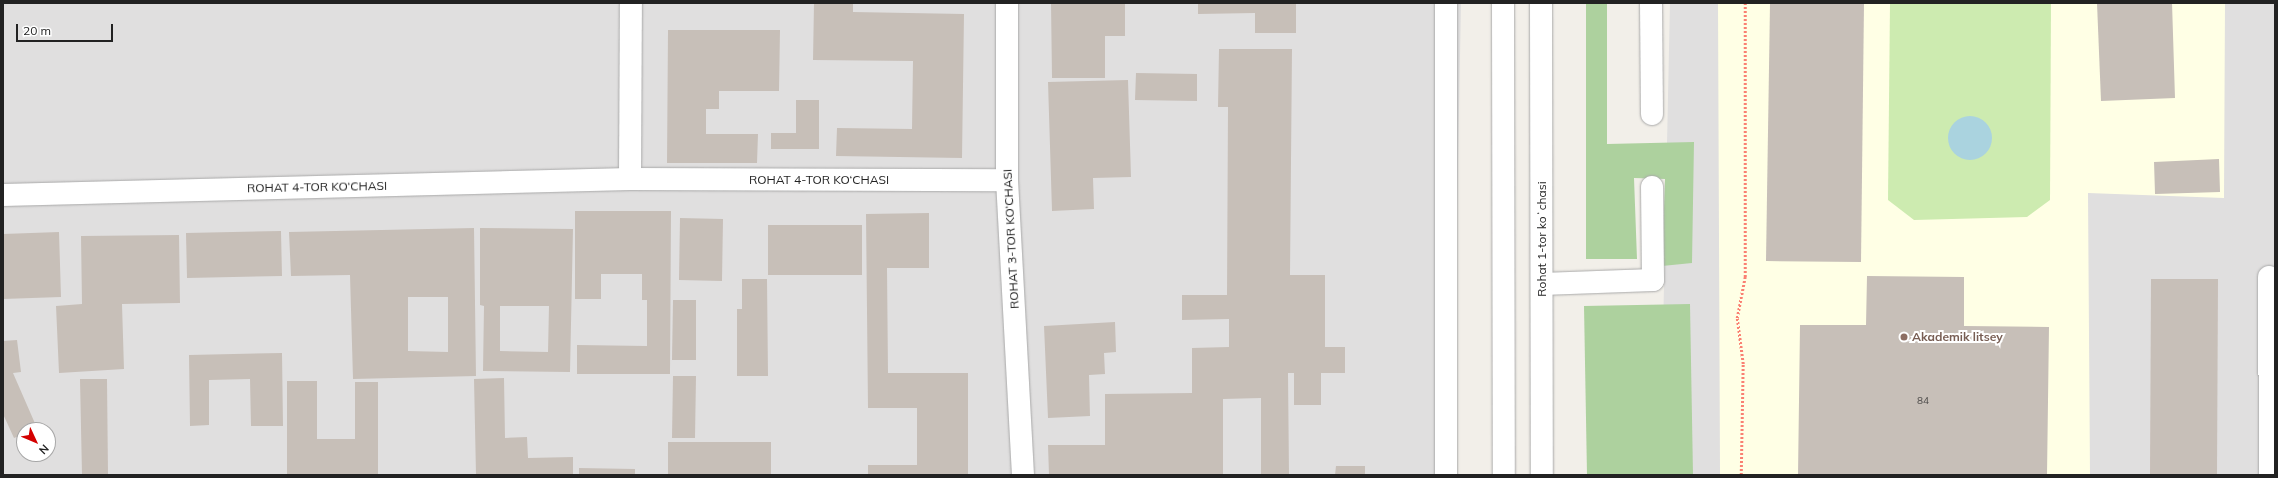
<!DOCTYPE html>
<html>
<head>
<meta charset="utf-8">
<style>
	body { margin:0 }
	#map { position:relative; width:2278px; height:478px; overflow:hidden; background:#f2efe9; font-family:Mulish,sans-serif }
	div>[style] { position:absolute }
	.residential>* { inset:0; background:#e0dfdf }
	.education>* { inset:0; background:#ffffe5 }
	.grass>* { inset:0; background:#cdebb0 }
	.forest>* { inset:0; background:#add19e }
	.water>* { inset:0; background:#aad3df }
	.round { border-radius:50% }
	.building>* { inset:0; background:#c7bfb8 }
	.path>* { height:2.5px; margin-top:-1.25px; transform-origin:0; background:repeating-linear-gradient(90deg,#fa8072 0 2px,transparent 0 4px) }
	.roads { filter:drop-shadow(0 0 1px #a9a9a9) drop-shadow(0 0 1px #a9a9a9) }
	.minor>* { height:22px; margin:-11px; padding:0 11px; transform-origin:11px; border-radius:11px; background:#fff }
	.dots>* { width:11px; height:11px; translate:-50% -50%; box-sizing:border-box; border:2px solid #fff; border-radius:50% }
	span { translate:-50% -50%; white-space:nowrap; text-align:center; line-height:1.15; -webkit-text-stroke:4px #fff; paint-order:stroke }
	.number-label { font-size:10px; color:#4b4948 }
	.number-label span { -webkit-text-stroke-width:0 }
	.street-label { font-size:12px; color:#222 }
	.education-label { font-size:12px; color:#785e54; font-weight:700 }
	.left { translate:0 -50%; text-align:left }
	.frame { position:absolute; inset:0; border:4px solid #222; pointer-events:none }
	.north { position:absolute; left:16px; top:422px; width:40px; height:40px; box-sizing:border-box; background:#fff; border:1px solid #a7a7a7; border-radius:50%; rotate:134deg; font-size:11px; font-weight:700; line-height:16px; text-align:center; color:#222 }
	.north::after { content:''; display:block; margin:auto; width:14px; height:18px; background:#d40000; clip-path:polygon(50% 0,100% 100%,50% 72%,0 100%) }
	.scale { position:absolute; left:16px; top:24px; width:97px; height:18px; box-sizing:border-box; border:2px solid #222; border-top:0; padding-left:5px; font-size:12px; line-height:14px; white-space:nowrap; color:#222; -webkit-text-stroke:3px #fff; paint-order:stroke }
</style>
</head>
<body>
<div id="map">
	<div class="residential">
		<div style="clip-path:polygon(evenodd,3px 3px,1461px 3px,1452px 475px,3px 475px,3px 3px,24px 430px,48px 430px,48px 454px,24px 454px,24px 430px)"></div>
		<div style="clip-path:polygon(1670px 3px,2275px 3px,2275px 475px,1660px 475px)"></div>
	</div>
	<div class="education">
		<div style="clip-path:polygon(1718px 3px,2225px 3px,2224px 198px,2088px 193px,2090px 475px,1720px 475px)"></div>
	</div>
	<div class="grass">
		<div style="clip-path:polygon(1890px 3px,2051px 3px,2050px 200px,2027px 217px,1914px 220px,1888px 200px)"></div>
	</div>
	<div class="forest">
		<div style="clip-path:polygon(1586px 3px,1607px 3px,1607px 144px,1694px 142px,1692px 263px,1662px 266px,1665px 179px,1634px 178px,1637px 259px,1586px 259px)"></div>
		<div style="clip-path:polygon(1690px 304px,1693px 475px,1587px 475px,1584px 306px)"></div>
	</div>
	<div class="water">
		<div class="round" style="left:1948px;top:116px;width:44px;height:44px"></div>
	</div>
	<div class="building">
		<div style="clip-path:polygon(814px 3px,853px 3px,853px 12px,964px 14px,962px 158px,836px 156px,837px 128px,912px 129px,913px 61px,813px 60px)"></div>
		<div style="clip-path:polygon(1051px 3px,1125px 3px,1125px 36px,1105px 36px,1105px 78px,1052px 78px)"></div>
		<div style="clip-path:polygon(1198px 3px,1296px 3px,1296px 33px,1255px 33px,1255px 13px,1198px 14px)"></div>
		<div style="clip-path:polygon(1770px 3px,1864px 3px,1861px 262px,1766px 261px)"></div>
		<div style="clip-path:polygon(2097px 3px,2172px 3px,2175px 98px,2101px 101px)"></div>
		<div style="clip-path:polygon(668px 30px,780px 30px,779px 91px,719px 91px,719px 109px,706px 109px,706px 134px,758px 134px,757px 163px,667px 163px)"></div>
		<div style="clip-path:polygon(1219px 49px,1292px 49px,1290px 275px,1325px 275px,1325px 347px,1345px 347px,1345px 373px,1321px 373px,1321px 405px,1294px 405px,1294px 373px,1288px 373px,1289px 475px,1261px 475px,1261px 398px,1223px 399px,1223px 475px,1049px 475px,1048px 445px,1105px 445px,1105px 394px,1192px 393px,1192px 348px,1229px 347px,1229px 319px,1182px 320px,1182px 295px,1227px 295px,1228px 107px,1218px 107px)"></div>
		<div style="clip-path:polygon(1136px 73px,1197px 74px,1197px 101px,1135px 100px)"></div>
		<div style="clip-path:polygon(1128px 80px,1131px 177px,1093px 178px,1094px 209px,1052px 211px,1048px 82px)"></div>
		<div style="clip-path:polygon(796px 100px,819px 100px,819px 149px,771px 149px,771px 133px,796px 133px)"></div>
		<div style="clip-path:polygon(2219px 159px,2220px 192px,2155px 194px,2154px 162px)"></div>
		<div style="clip-path:polygon(575px 211px,671px 211px,670px 374px,577px 374px,577px 345px,647px 346px,647px 300px,642px 300px,642px 274px,601px 274px,601px 299px,575px 299px)"></div>
		<div style="clip-path:polygon(929px 213px,929px 268px,887px 268px,888px 373px,968px 373px,968px 475px,868px 475px,868px 465px,917px 465px,917px 408px,868px 408px,866px 214px)"></div>
		<div style="clip-path:polygon(680px 218px,723px 219px,722px 281px,679px 280px)"></div>
		<div style="clip-path:polygon(768px 225px,862px 225px,862px 275px,768px 275px)"></div>
		<div style="clip-path:polygon(evenodd,474px 228px,476px 376px,353px 379px,350px 275px,291px 276px,289px 232px,474px 228px,408px 297px,448px 297px,448px 352px,408px 351px,408px 297px)"></div>
		<div style="clip-path:polygon(evenodd,480px 228px,573px 229px,570px 372px,483px 371px,484px 306px,480px 305px,480px 228px,500px 306px,549px 306px,548px 352px,500px 351px,500px 306px)"></div>
		<div style="clip-path:polygon(281px 231px,282px 276px,187px 278px,186px 233px)"></div>
		<div style="clip-path:polygon(59px 232px,61px 297px,3px 299px,3px 234px)"></div>
		<div style="clip-path:polygon(179px 235px,180px 303px,122px 304px,124px 369px,59px 373px,56px 306px,82px 304px,81px 236px)"></div>
		<div style="clip-path:polygon(1867px 276px,1964px 277px,1964px 326px,2049px 327px,2047px 475px,1798px 475px,1800px 325px,1866px 325px)"></div>
		<div style="clip-path:polygon(742px 279px,767px 279px,768px 376px,737px 376px,737px 309px,742px 309px)"></div>
		<div style="clip-path:polygon(2151px 279px,2218px 279px,2217px 475px,2150px 475px)"></div>
		<div style="clip-path:polygon(673px 300px,696px 300px,696px 360px,672px 360px)"></div>
		<div style="clip-path:polygon(1115px 322px,1116px 352px,1104px 353px,1105px 374px,1089px 375px,1090px 416px,1048px 418px,1044px 326px)"></div>
		<div style="clip-path:polygon(17px 340px,21px 372px,13px 373px,37px 428px,24px 430px,24px 434px,14px 438px,3px 414px,3px 341px)"></div>
		<div style="clip-path:polygon(282px 353px,283px 426px,251px 426px,250px 379px,209px 380px,209px 425px,190px 426px,189px 355px)"></div>
		<div style="clip-path:polygon(673px 376px,696px 376px,695px 438px,672px 438px)"></div>
		<div style="clip-path:polygon(504px 378px,505px 438px,527px 437px,528px 458px,573px 457px,573px 475px,476px 475px,474px 379px)"></div>
		<div style="clip-path:polygon(80px 379px,107px 379px,108px 475px,82px 475px)"></div>
		<div style="clip-path:polygon(287px 381px,317px 381px,317px 439px,355px 439px,355px 382px,378px 382px,378px 475px,287px 475px)"></div>
		<div style="clip-path:polygon(668px 442px,771px 442px,771px 475px,668px 475px)"></div>
		<div style="clip-path:polygon(1336px 466px,1365px 466px,1365px 475px,1335px 475px)"></div>
		<div style="clip-path:polygon(579px 468px,635px 469px,635px 475px,579px 475px)"></div>
	</div>
	<div class="path">
		<div style="left:1741px;top:475px;width:111px;rotate:-89deg"></div>
		<div style="left:1743px;top:364px;width:46px;rotate:-97.4deg"></div>
		<div style="left:1737px;top:318px;width:42px;rotate:-79deg"></div>
		<div style="left:1745px;top:277px;width:274px;rotate:-90deg"></div>
	</div>
	<div class="roads">
		<div class="minor">
			<div style="left:1007px;top:3px;width:177px;rotate:90deg"></div>
			<div style="left:1007px;top:180px;width:295px;rotate:86.9deg"></div>
			<div style="left:1446px;top:3px;width:472px;rotate:90deg"></div>
			<div style="left:1503px;top:3px;width:472px;rotate:89.9deg"></div>
			<div style="left:1541px;top:3px;width:472px;rotate:89.9deg"></div>
			<div style="left:1651px;top:3px;width:111px;rotate:89.5deg"></div>
			<div style="left:630px;top:179px;width:176px;rotate:-89.7deg"></div>
			<div style="left:3px;top:195px;width:627px;rotate:-1.46deg"></div>
			<div style="left:630px;top:179px;width:377px;rotate:0.2deg"></div>
			<div style="left:2269px;top:277px;width:198px;rotate:89.7deg"></div>
			<div style="left:1542px;top:284px;width:111px;rotate:-2.1deg"></div>
			<div style="left:1653px;top:280px;width:93px;rotate:-90.6deg"></div>
		</div>
	</div>
	<div class="dots">
		<div style="left:1904px;top:337px;background:#8d6e63"></div>
	</div>
	<div class="number-label">
		<span style="left:1923px;top:401px">84</span>
	</div>
	<div class="street-label">
		<span style="left:819px;top:180px">ROHAT 4-TOR KO‘CHASI</span>
		<span style="left:317px;top:187px;rotate:-1deg">ROHAT 4-TOR KO‘CHASI</span>
		<span style="left:1011px;top:239px;rotate:-93deg">ROHAT 3-TOR KO‘CHASI</span>
		<span style="left:1542px;top:239px;rotate:-90deg">Rohat 1-tor koʻchasi</span>
	</div>
	<div class="education-label">
		<span class="left" style="left:1912px;top:337px">Akademik litsey</span>
	</div>
	<div class="frame"></div>
	<div class="north">N</div>
	<div class="scale">20 m</div>
</div>
</body>
</html>
